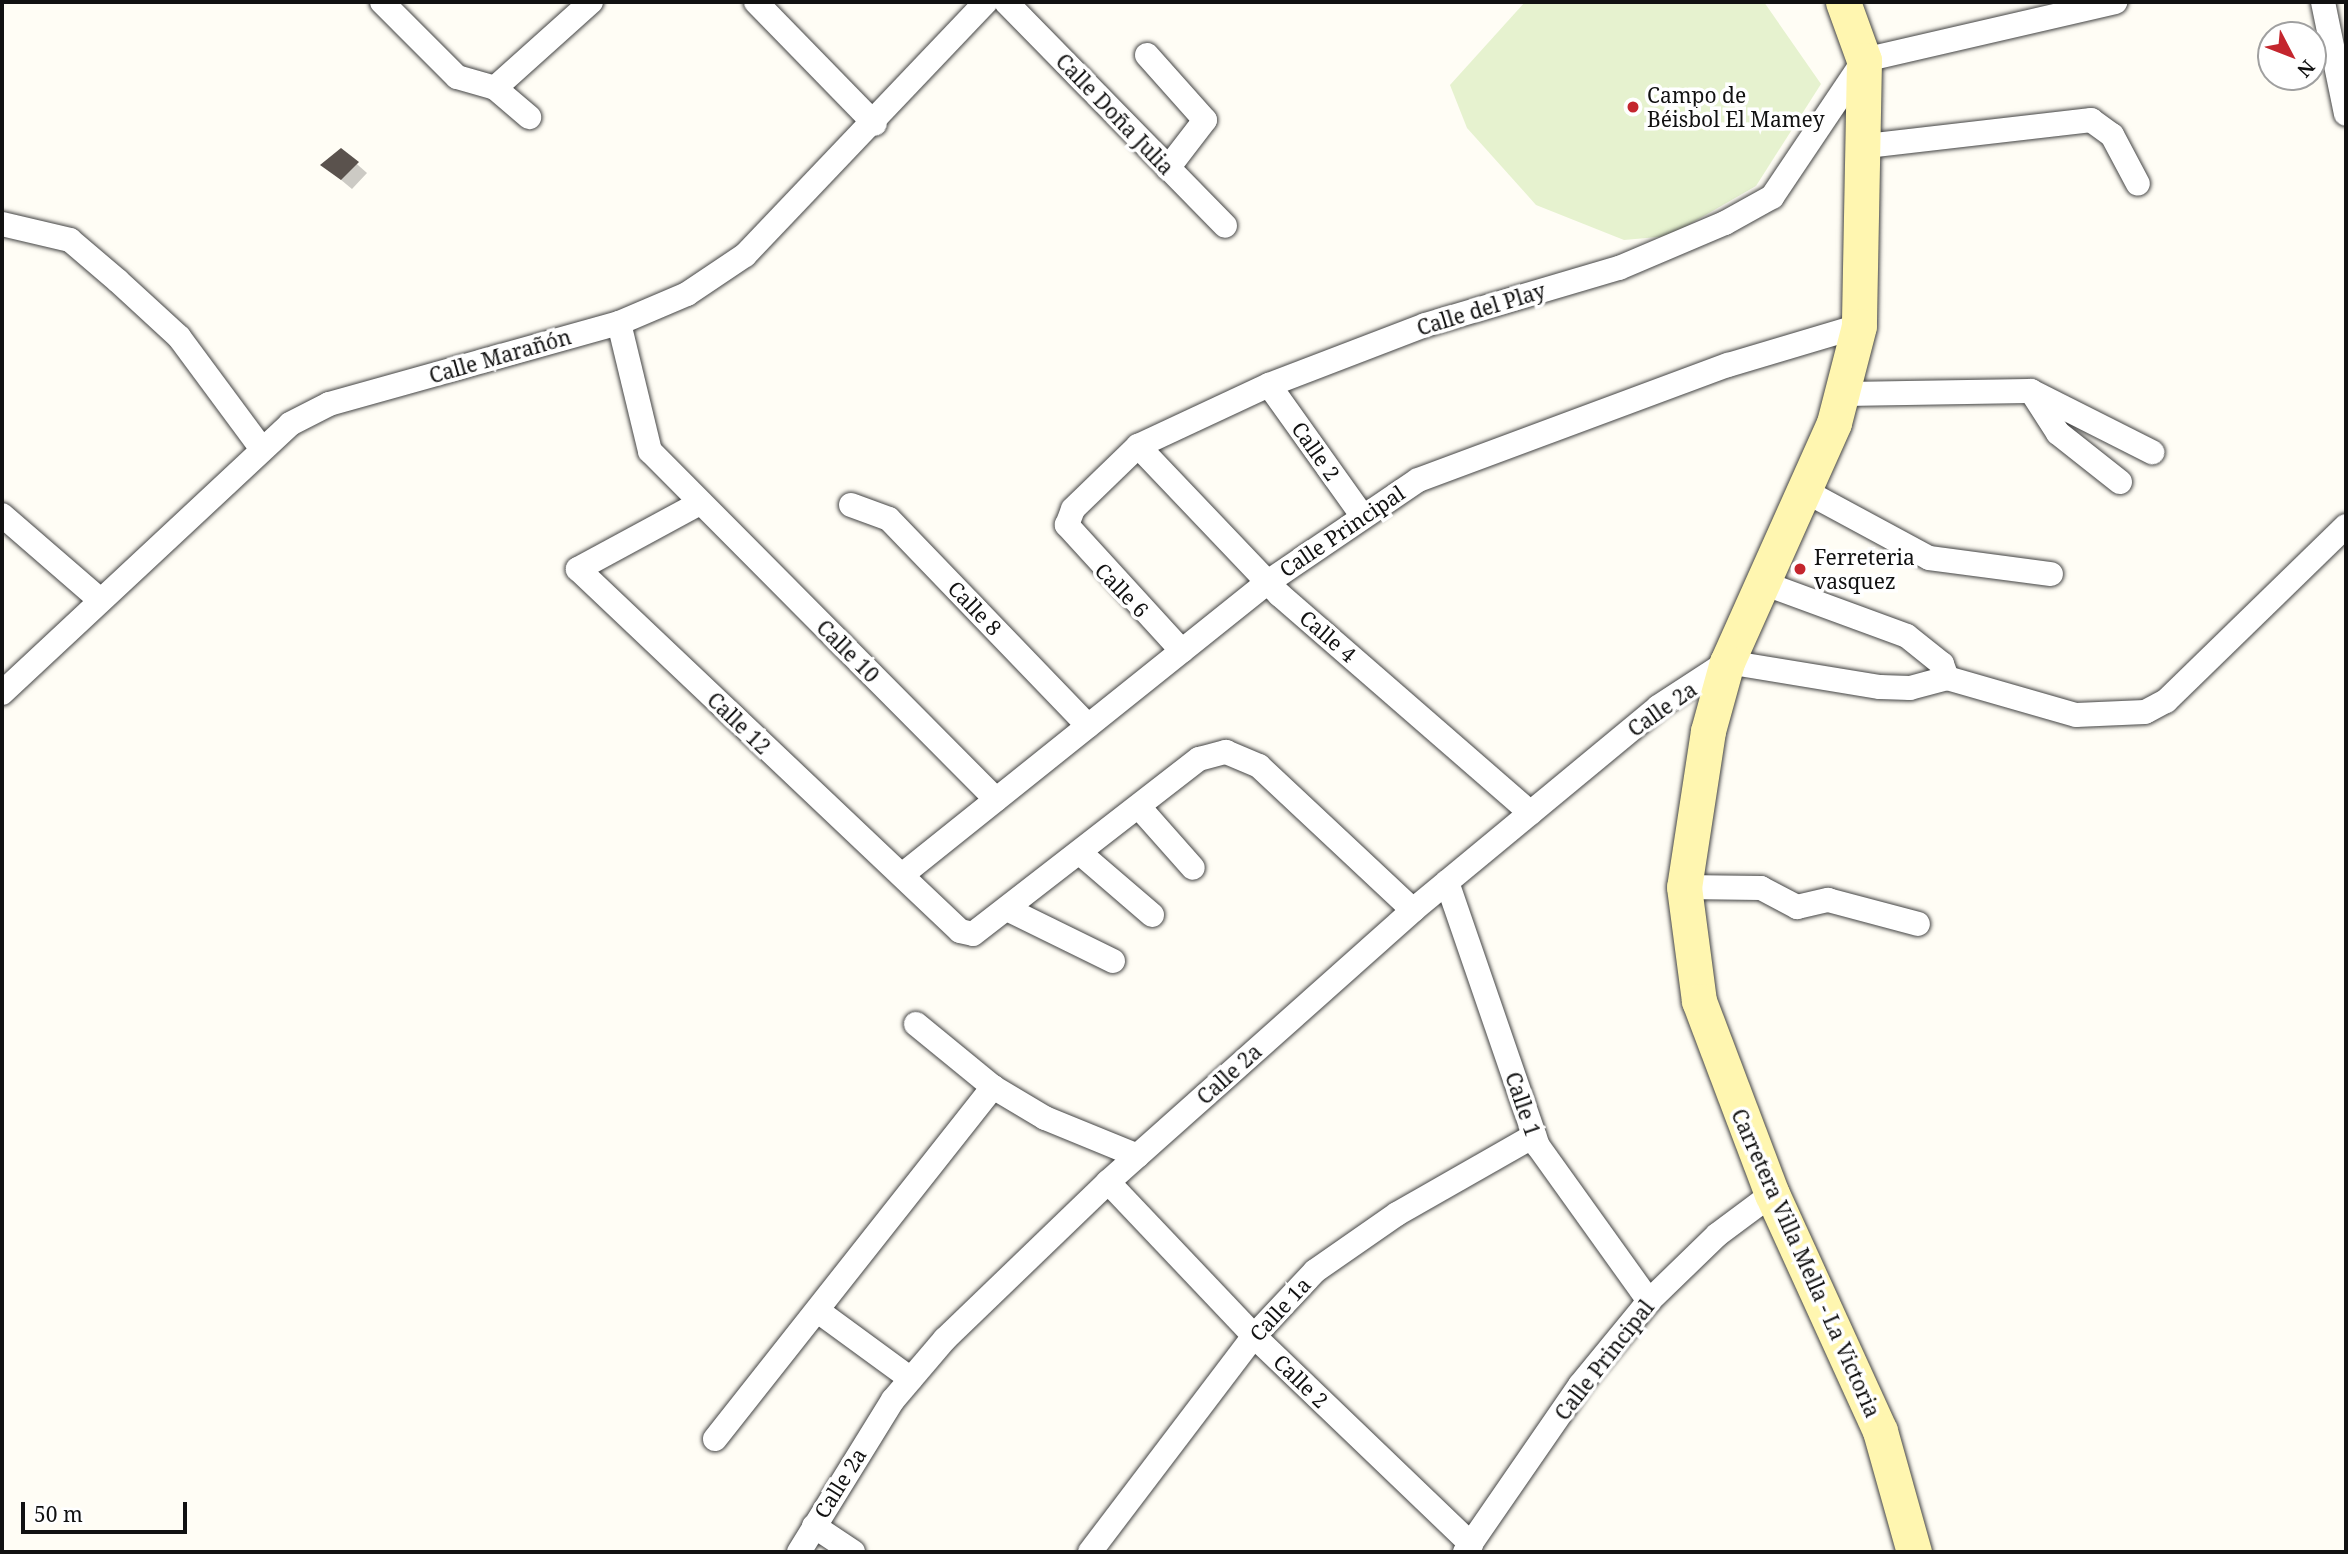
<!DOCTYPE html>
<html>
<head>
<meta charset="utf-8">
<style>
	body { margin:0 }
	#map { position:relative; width:2348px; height:1554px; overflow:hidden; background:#fffdf5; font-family:"Noto Serif",serif }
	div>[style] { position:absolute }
	.pitch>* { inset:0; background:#e6f2cf }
	.shadow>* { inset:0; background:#0003 }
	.building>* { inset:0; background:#5a524d }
	.roads { filter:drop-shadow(0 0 2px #444) drop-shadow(0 0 2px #444) }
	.minor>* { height:24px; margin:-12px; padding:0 12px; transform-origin:12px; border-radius:12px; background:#fff }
	.secondary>* { height:35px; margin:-17.5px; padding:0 17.5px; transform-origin:17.5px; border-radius:17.5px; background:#fff6b0 }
	.dots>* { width:19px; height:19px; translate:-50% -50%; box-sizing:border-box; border:4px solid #fff; border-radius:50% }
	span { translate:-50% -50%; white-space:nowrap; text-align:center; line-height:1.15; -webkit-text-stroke:7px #fff; paint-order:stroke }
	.poi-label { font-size:21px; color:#111 }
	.left { translate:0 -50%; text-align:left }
	.street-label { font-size:21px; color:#111 }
	.frame { position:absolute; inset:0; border:4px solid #111; pointer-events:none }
	.north { position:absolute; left:2257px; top:21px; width:70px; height:70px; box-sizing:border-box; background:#fff; border:2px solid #a0a0a0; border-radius:50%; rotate:132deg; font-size:19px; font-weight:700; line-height:28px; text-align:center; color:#111 }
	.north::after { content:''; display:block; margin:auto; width:24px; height:32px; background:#c4262e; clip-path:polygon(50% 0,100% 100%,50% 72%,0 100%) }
	.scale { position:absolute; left:21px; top:1502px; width:166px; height:32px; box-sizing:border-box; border:4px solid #111; border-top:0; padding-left:9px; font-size:21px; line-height:24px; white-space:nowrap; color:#111; -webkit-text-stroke:5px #fff; paint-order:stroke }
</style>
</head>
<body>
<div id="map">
	<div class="pitch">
		<div style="clip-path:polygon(1525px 2px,1764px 2px,1821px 84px,1756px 186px,1669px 236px,1624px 240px,1536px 205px,1467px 128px,1450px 85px)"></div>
	</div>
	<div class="shadow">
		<div style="clip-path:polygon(341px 150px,367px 173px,352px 189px,323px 165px)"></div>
	</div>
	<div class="building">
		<div style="clip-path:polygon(341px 148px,359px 162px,341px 180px,320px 165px)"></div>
	</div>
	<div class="roads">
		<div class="minor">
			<div style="left:382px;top:2px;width:106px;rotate:45deg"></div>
			<div style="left:457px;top:77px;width:40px;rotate:16deg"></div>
			<div style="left:495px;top:88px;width:45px;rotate:40.5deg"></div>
			<div style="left:756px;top:2px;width:170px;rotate:45.7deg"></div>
			<div style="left:1006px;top:2px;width:313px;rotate:45.6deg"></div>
			<div style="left:2323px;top:2px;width:114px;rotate:78.4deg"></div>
			<div style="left:1147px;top:55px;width:87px;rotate:48.3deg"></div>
			<div style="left:1205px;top:120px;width:61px;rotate:127.6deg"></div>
			<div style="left:495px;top:88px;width:129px;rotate:-41.9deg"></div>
			<div style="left:1858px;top:147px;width:235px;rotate:-6.6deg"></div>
			<div style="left:2091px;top:120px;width:26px;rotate:36deg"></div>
			<div style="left:2112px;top:135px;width:55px;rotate:62deg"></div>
			<div style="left:2px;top:224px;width:70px;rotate:13.2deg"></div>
			<div style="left:70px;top:240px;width:63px;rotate:40.5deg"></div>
			<div style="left:118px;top:281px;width:83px;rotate:42.6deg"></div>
			<div style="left:179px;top:337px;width:138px;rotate:53.5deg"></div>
			<div style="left:619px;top:323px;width:132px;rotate:76.4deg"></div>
			<div style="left:650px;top:451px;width:491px;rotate:45.2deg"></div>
			<div style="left:1269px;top:385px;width:162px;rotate:54.5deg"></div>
			<div style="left:2031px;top:391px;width:50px;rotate:57.3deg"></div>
			<div style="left:2058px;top:433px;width:79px;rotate:38.3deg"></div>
			<div style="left:1843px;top:394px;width:188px;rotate:-0.9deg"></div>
			<div style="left:2031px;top:391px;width:136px;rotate:26.8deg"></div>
			<div style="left:1138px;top:446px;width:206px;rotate:46.4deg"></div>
			<div style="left:1280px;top:595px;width:332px;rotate:41deg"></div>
			<div style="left:1805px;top:491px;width:141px;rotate:28.4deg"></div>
			<div style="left:1929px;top:558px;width:123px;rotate:7.5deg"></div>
			<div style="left:700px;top:503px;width:139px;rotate:151.6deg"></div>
			<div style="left:578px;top:569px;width:526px;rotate:43.46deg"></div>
			<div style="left:960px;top:931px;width:13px;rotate:13deg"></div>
			<div style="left:973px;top:934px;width:286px;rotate:-37.8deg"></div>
			<div style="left:1199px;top:759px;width:28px;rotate:-15deg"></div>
			<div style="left:1226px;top:752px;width:36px;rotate:23deg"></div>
			<div style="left:1259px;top:766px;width:211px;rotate:43.1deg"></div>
			<div style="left:851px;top:505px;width:40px;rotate:20.2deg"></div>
			<div style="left:889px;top:519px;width:287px;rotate:46.1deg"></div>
			<div style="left:2px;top:515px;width:130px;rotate:40.9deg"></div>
			<div style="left:1763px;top:583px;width:153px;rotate:20.2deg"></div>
			<div style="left:1907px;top:636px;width:45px;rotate:38.7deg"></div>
			<div style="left:1942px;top:664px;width:15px;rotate:70deg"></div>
			<div style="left:1182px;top:651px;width:171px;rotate:-132.4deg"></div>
			<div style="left:1067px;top:525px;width:17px;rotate:-69deg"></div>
			<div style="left:1073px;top:509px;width:91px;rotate:-44.1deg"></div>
			<div style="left:1138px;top:446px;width:145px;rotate:-25deg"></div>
			<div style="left:1269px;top:385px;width:167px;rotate:-21deg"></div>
			<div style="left:1425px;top:325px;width:202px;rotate:-16.4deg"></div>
			<div style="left:1619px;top:268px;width:115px;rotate:-23deg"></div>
			<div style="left:1725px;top:223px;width:54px;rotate:-29deg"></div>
			<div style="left:1772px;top:197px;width:165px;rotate:-56.1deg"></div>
			<div style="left:1864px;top:60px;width:258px;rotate:-13deg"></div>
			<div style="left:2px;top:693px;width:394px;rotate:-43deg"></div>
			<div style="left:290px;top:424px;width:44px;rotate:-27.1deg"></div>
			<div style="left:329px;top:404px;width:301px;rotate:-15.6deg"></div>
			<div style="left:619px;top:323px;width:74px;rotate:-23.1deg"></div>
			<div style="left:687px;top:294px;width:70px;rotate:-33.9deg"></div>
			<div style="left:745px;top:255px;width:349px;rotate:-46.4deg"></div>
			<div style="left:1139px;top:807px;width:81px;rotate:48.5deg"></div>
			<div style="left:1080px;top:853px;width:95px;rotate:40.7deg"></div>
			<div style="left:902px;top:875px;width:469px;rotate:-38.7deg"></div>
			<div style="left:1268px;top:582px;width:181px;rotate:-34.2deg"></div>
			<div style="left:1418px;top:480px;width:331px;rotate:-20.4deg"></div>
			<div style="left:1728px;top:365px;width:137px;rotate:-16.6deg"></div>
			<div style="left:1447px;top:882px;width:279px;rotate:71deg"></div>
			<div style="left:1538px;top:1146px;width:191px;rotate:54.4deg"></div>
			<div style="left:1684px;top:887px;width:77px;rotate:0.7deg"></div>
			<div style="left:1761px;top:888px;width:41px;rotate:27.8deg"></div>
			<div style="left:1797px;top:907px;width:32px;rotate:-13deg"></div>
			<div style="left:1828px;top:900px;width:93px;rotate:14.9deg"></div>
			<div style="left:1007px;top:909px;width:118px;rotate:26.1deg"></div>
			<div style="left:916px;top:1024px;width:99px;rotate:39.3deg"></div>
			<div style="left:1108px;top:1182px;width:212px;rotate:46.5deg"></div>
			<div style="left:1254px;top:1336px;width:301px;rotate:43.8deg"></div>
			<div style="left:818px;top:1311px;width:115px;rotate:36.2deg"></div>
			<div style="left:715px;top:1439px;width:449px;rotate:-51.7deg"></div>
			<div style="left:993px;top:1087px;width:61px;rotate:30.8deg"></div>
			<div style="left:1045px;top:1118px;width:100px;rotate:22.2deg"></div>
			<div style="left:814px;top:1526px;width:47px;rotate:33.7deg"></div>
			<div style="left:799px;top:1552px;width:179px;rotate:-58.3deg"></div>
			<div style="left:893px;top:1400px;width:80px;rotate:-49.6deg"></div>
			<div style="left:945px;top:1339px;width:226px;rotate:-43.9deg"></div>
			<div style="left:1108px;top:1182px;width:409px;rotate:-41.7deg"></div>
			<div style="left:1413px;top:910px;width:318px;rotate:-39.6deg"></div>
			<div style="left:1658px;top:707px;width:82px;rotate:-33.1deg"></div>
			<div style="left:1727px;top:662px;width:155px;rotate:9.3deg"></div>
			<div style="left:1880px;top:687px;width:30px;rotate:2deg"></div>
			<div style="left:1910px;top:688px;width:38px;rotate:-15deg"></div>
			<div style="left:1947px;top:678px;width:134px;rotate:16deg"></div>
			<div style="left:2076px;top:715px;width:69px;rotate:-2.5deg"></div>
			<div style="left:2145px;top:712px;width:24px;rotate:-28deg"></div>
			<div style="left:2166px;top:701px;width:251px;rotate:-44.2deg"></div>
			<div style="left:1090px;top:1552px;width:271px;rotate:-52.8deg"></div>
			<div style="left:1254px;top:1336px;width:89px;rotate:-46.8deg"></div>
			<div style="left:1315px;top:1271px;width:100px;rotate:-34.8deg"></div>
			<div style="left:1397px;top:1214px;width:158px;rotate:-29.7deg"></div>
			<div style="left:1465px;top:1552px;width:203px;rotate:-55.4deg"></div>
			<div style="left:1580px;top:1385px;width:109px;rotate:-50.6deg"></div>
			<div style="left:1649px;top:1301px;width:95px;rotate:-44.1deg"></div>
			<div style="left:1717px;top:1235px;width:69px;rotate:-36.7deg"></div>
		</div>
		<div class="secondary">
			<div style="left:1843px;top:2px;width:62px;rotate:70.1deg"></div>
			<div style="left:1864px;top:60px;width:266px;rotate:91.1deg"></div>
			<div style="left:1859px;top:326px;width:100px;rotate:104.5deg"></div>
			<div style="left:1834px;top:423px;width:262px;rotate:114.1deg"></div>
			<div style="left:1727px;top:662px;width:72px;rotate:105.4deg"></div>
			<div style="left:1708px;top:731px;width:158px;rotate:98.7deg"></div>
			<div style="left:1684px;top:887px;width:115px;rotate:82.5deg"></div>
			<div style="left:1699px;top:1001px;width:206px;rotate:69.3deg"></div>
			<div style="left:1772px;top:1194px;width:260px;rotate:65.5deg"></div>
			<div style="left:1880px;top:1431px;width:126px;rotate:74.3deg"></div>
		</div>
	</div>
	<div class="dots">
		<div style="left:1633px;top:107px;background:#c4262e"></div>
		<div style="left:1800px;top:569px;background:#c4262e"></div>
	</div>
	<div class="poi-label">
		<span class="left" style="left:1647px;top:107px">Campo de<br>Béisbol El Mamey</span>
		<span class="left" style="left:1814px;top:569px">Ferreteria<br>vasquez</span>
	</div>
	<div class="street-label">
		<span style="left:1115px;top:114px;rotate:46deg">Calle Doña Julia</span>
		<span style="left:1481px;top:309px;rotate:-17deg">Calle del Play</span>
		<span style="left:500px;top:356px;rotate:-16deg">Calle Marañón</span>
		<span style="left:1316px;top:451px;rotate:55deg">Calle 2</span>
		<span style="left:1342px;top:531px;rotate:-34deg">Calle Principal</span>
		<span style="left:1122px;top:590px;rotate:46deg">Calle 6</span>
		<span style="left:975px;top:608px;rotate:46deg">Calle 8</span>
		<span style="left:1328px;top:636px;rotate:41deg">Calle 4</span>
		<span style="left:848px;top:651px;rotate:45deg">Calle 10</span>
		<span style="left:1662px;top:709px;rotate:-35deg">Calle 2a</span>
		<span style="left:739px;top:723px;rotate:44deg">Calle 12</span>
		<span style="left:1229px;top:1074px;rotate:-42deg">Calle 2a</span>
		<span style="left:1523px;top:1104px;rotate:71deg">Calle 1</span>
		<span style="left:1806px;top:1263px;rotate:66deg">Carretera Villa Mella - La Victoria</span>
		<span style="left:1280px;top:1309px;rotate:-47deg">Calle 1a</span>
		<span style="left:1604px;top:1360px;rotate:-52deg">Calle Principal</span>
		<span style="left:1301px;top:1381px;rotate:44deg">Calle 2</span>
		<span style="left:840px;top:1483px;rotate:-58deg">Calle 2a</span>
	</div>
	<div class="frame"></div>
	<div class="north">N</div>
	<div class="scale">50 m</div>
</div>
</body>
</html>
